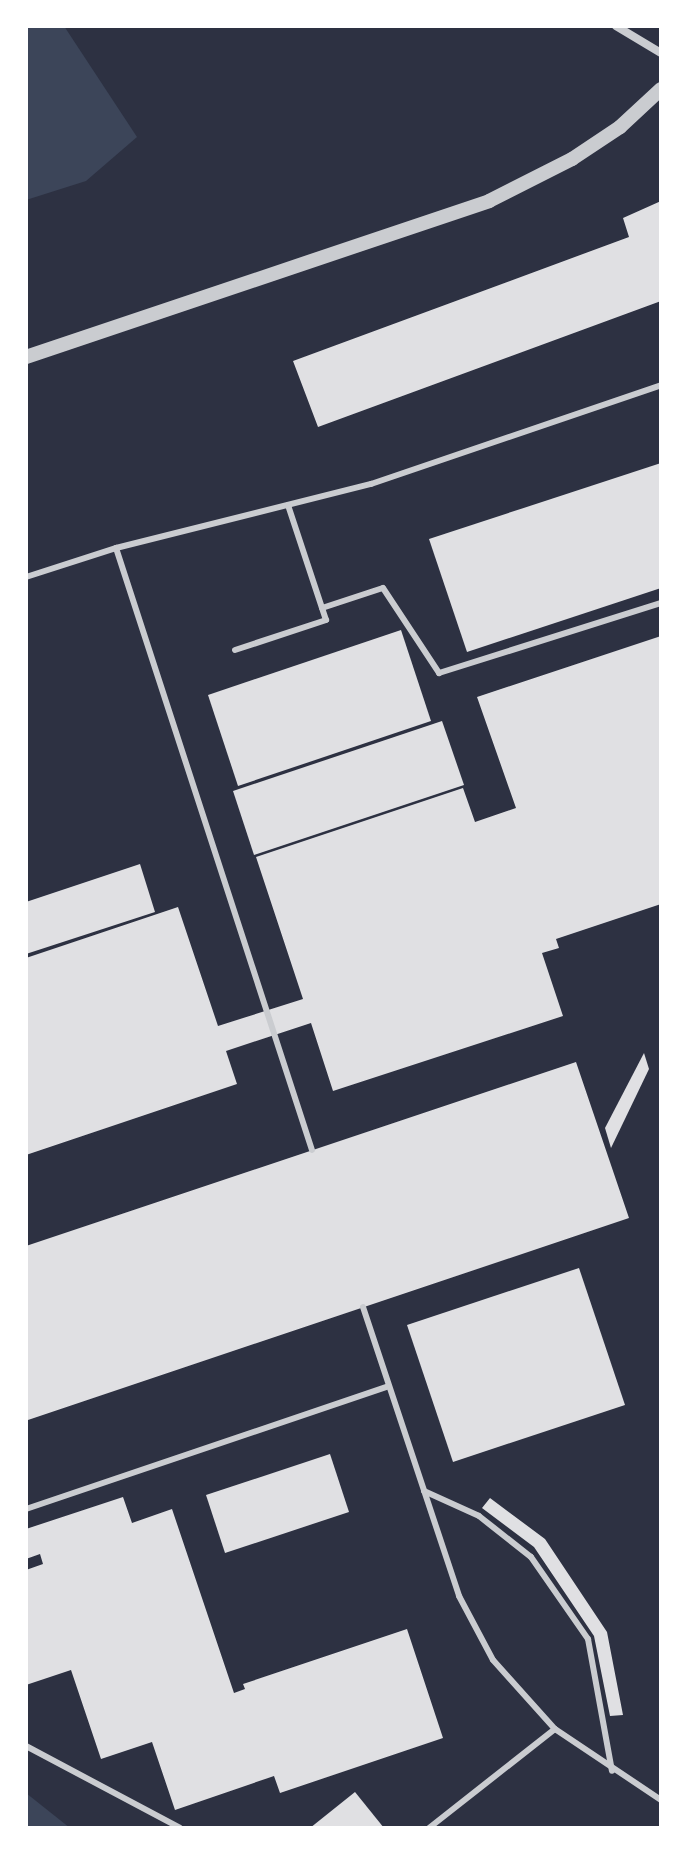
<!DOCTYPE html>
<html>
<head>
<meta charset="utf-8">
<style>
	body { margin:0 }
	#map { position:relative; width:687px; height:1854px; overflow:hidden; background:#2d3142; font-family:Quicksand,sans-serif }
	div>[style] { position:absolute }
	.green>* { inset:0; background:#3c4559 }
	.building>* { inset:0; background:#e0e0e3 }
	.service>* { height:6px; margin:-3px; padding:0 3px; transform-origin:3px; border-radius:3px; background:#caccd0 }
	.minor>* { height:8px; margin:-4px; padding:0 4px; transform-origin:4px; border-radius:4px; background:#caccd0 }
	.tertiary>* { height:14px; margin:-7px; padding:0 7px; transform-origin:7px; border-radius:7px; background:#caccd0 }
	span { translate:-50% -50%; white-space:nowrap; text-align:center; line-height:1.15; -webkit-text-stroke:7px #fff; paint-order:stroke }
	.frame { position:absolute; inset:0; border:28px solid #fff; pointer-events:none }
</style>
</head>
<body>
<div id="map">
	<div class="green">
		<div style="clip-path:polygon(26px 26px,64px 26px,137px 137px,86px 181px,26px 200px)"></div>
		<div style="clip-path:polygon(26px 1793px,70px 1828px,26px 1828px)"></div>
	</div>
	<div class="building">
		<div style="clip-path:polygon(661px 201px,661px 301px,318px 427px,293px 361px,629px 237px,623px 218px)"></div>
		<div style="clip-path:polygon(661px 463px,661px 588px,467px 652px,429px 539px)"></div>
		<div style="clip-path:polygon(401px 630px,431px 721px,238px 786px,208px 695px)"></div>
		<div style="clip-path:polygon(661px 636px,661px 904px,556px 939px,559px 948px,542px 953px,563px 1016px,333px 1091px,311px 1023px,226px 1051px,237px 1084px,26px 1155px,26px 958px,178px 907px,218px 1026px,303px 999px,256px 857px,463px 788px,475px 822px,516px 808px,477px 697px)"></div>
		<div style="clip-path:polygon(442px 721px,464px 785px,254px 855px,233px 791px)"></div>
		<div style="clip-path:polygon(140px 864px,155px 912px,26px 954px,26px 902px)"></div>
		<div style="clip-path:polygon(644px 1053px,649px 1069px,611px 1148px,605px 1128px)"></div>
		<div style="clip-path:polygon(576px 1062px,629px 1218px,28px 1420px,26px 1425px,26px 1246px)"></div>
		<div style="clip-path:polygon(579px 1268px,625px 1405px,453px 1462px,407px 1325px)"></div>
		<div style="clip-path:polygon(330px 1454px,349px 1512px,225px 1553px,206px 1495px)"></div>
		<div style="clip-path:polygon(123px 1497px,132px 1523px,172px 1509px,234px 1693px,245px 1689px,243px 1684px,407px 1629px,443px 1738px,280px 1793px,274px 1776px,175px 1810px,152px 1742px,101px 1759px,71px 1670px,26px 1685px,26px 1570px,43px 1564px,40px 1554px,26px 1559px,26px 1529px)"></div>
		<div style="clip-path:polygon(490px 1498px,545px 1539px,607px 1632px,623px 1715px,610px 1716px,594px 1636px,534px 1547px,482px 1508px)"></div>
		<div style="clip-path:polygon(355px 1792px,384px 1828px,310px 1828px)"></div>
	</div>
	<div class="service">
		<div style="left:116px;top:548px;width:633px;rotate:71.97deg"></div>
		<div style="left:26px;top:577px;width:95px;rotate:-17.9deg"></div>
		<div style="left:116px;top:548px;width:263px;rotate:-14.1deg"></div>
		<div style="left:371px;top:484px;width:306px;rotate:-18.8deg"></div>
		<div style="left:322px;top:608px;width:64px;rotate:-18.2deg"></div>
		<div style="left:383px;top:588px;width:102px;rotate:56.6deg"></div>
		<div style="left:439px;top:673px;width:233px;rotate:-17.5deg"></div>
		<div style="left:235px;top:650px;width:96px;rotate:-18.2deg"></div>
		<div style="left:326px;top:620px;width:121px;rotate:-108.3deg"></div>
		<div style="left:363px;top:1307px;width:305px;rotate:71.6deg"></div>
		<div style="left:459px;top:1596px;width:72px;rotate:62deg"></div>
		<div style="left:493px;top:1660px;width:93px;rotate:48.1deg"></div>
		<div style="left:555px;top:1729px;width:128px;rotate:33.8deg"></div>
		<div style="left:424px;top:1491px;width:60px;rotate:24.4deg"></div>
		<div style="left:479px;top:1516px;width:66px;rotate:38.3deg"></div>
		<div style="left:531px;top:1557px;width:100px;rotate:55.2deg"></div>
		<div style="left:588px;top:1639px;width:134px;rotate:79.7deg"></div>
		<div style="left:26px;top:1509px;width:383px;rotate:-18.7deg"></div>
		<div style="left:26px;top:1746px;width:174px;rotate:28deg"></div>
		<div style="left:429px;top:1828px;width:160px;rotate:-38.2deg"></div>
	</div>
	<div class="minor">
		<div style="left:616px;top:26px;width:52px;rotate:31deg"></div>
	</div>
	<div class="tertiary">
		<div style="left:26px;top:357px;width:489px;rotate:-18.6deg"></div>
		<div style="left:489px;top:201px;width:93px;rotate:-26.8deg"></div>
		<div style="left:572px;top:159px;width:58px;rotate:-33.7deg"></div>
		<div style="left:620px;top:127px;width:56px;rotate:-42.8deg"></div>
	</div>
	<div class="frame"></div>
</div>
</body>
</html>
